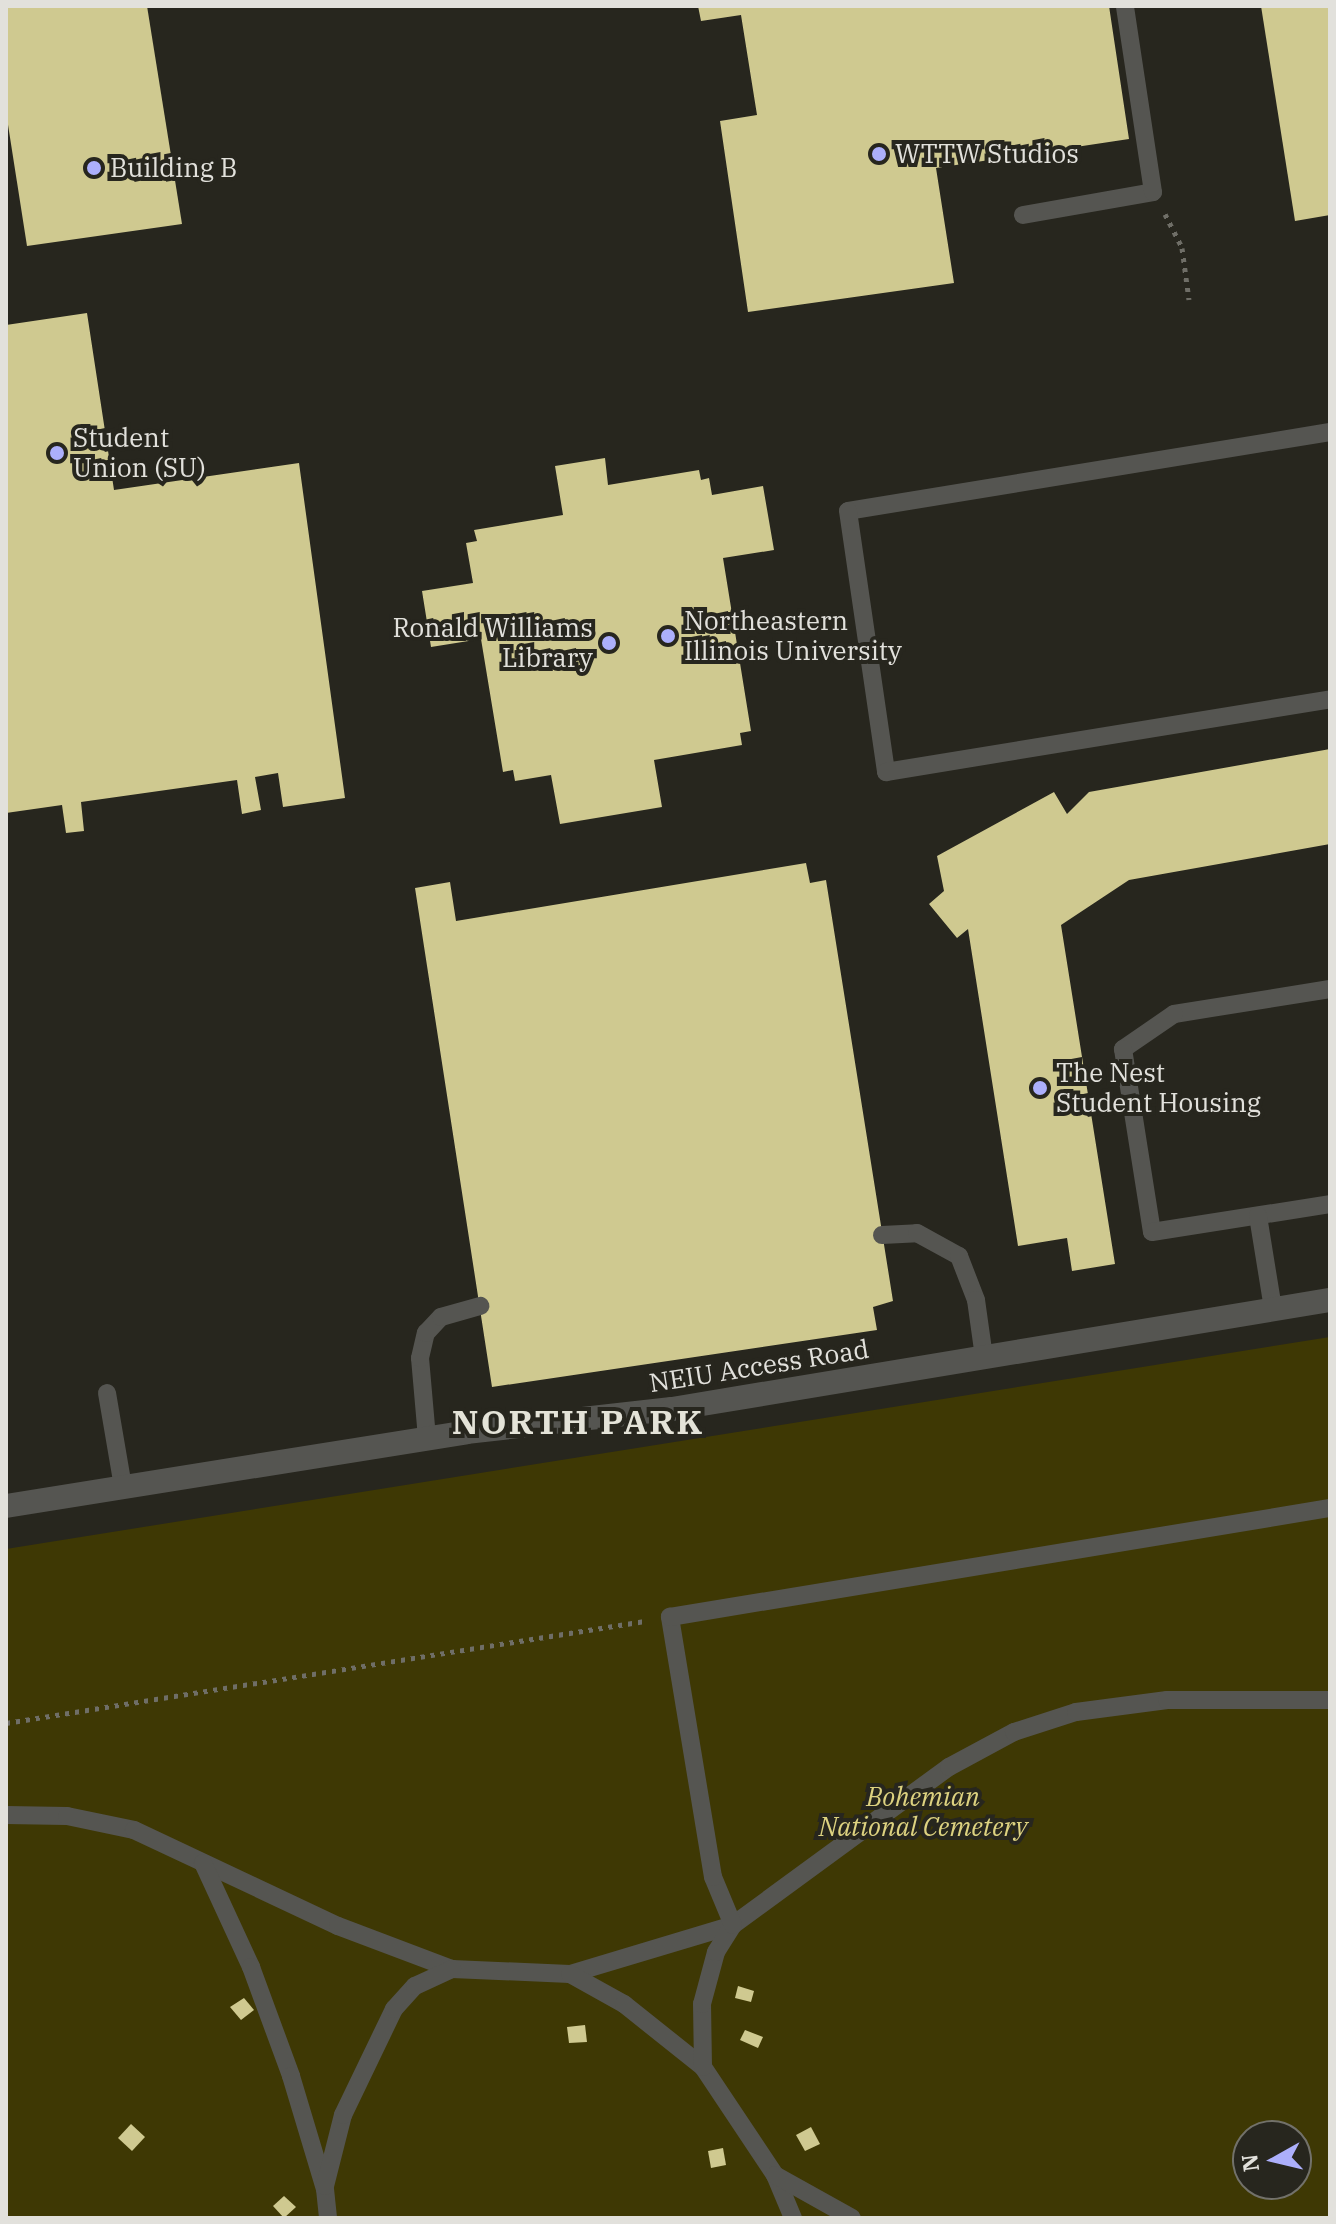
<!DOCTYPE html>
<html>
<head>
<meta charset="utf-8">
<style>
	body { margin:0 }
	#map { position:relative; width:1336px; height:2224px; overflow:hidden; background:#27261e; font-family:"IBM Plex Serif",serif }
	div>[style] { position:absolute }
	.green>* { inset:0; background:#3e3804 }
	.building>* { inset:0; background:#cfc990 }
	.path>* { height:5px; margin-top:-2.5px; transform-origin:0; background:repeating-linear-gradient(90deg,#6f6e67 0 4px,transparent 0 10px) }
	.service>* { height:18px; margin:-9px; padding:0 9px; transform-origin:9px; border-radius:9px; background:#555551 }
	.minor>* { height:24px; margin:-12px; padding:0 12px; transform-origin:12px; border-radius:12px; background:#555551 }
	.dots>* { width:22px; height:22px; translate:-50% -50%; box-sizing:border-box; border:4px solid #27261e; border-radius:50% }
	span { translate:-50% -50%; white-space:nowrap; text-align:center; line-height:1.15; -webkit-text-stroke:8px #27261e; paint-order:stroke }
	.poi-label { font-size:26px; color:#e2e1dc }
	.left { translate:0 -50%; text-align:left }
	.right { translate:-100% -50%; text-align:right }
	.street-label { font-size:26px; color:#e2e1dc }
	.park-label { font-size:26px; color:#ddd280; font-style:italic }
	.district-label { font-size:34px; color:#e4e3d8; font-weight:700; letter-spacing:2px }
	.frame { position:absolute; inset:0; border:8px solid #e2e1dc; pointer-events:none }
	.north { position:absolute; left:1232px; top:2120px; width:80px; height:80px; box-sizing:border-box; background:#27261e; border:2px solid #72716a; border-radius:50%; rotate:262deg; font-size:22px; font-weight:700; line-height:32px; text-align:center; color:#e2e1dc }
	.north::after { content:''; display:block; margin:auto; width:28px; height:36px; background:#acaffb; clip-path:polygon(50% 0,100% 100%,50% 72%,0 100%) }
</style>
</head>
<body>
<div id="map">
	<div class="green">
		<div style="clip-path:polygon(evenodd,1330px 1337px,1330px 2218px,6px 2218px,6px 1549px,1330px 1337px,1248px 2136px,1296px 2136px,1296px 2184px,1248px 2184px,1248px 2136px)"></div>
	</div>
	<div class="building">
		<div style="clip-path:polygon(6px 6px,147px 6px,182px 224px,27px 246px,6px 112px)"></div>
		<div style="clip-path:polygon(698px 6px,1109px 6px,1129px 139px,936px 168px,954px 283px,748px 312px,720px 121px,757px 115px,741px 15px,701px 21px)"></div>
		<div style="clip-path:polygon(1261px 6px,1330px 6px,1330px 215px,1295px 221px)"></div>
		<div style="clip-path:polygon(87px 313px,114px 490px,299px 463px,345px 798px,283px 807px,278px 773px,255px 777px,261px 810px,242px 814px,237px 780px,81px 802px,84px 831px,66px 833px,62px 805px,6px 813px,6px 325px)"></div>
		<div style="clip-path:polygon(605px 458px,608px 485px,699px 470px,701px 480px,709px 478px,712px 495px,763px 486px,774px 550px,723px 558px,751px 731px,740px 733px,742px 745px,654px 760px,662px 807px,560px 824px,551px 775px,515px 781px,513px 770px,503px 772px,481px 639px,431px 647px,422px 591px,473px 583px,466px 543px,477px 541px,474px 530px,563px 515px,555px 466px)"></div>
		<div style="clip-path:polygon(1330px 749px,1330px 844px,1129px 880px,1061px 925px,1115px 1264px,1072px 1271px,1067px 1238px,1018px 1246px,968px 929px,957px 938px,929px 904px,944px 891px,937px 856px,1054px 792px,1067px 814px,1089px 792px)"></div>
		<div style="clip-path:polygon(806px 863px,810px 883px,826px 880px,893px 1301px,873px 1307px,877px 1330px,492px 1387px,415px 888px,450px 882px,456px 921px)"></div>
		<div style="clip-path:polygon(738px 1986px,754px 1991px,751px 2002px,735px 1998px)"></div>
		<div style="clip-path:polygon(244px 1998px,254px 2010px,241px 2020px,230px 2007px)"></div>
		<div style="clip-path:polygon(585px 2025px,587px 2042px,569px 2043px,567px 2027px)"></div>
		<div style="clip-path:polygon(745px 2030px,763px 2037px,758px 2048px,740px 2040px)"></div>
		<div style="clip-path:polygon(131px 2124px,145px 2137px,132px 2151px,118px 2138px)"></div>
		<div style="clip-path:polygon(811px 2127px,820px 2144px,805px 2151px,796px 2135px)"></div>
		<div style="clip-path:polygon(723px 2148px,726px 2165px,711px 2168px,708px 2151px)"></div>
		<div style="clip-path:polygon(284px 2196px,296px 2207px,284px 2218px,273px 2206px)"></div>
	</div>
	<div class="path">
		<div style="left:1165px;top:214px;width:38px;rotate:63deg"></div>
		<div style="left:1182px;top:248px;width:52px;rotate:82.3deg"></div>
		<div style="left:6px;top:1723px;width:647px;rotate:-9.07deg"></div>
	</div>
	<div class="service">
		<div style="left:1023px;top:215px;width:132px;rotate:-10deg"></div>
		<div style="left:1153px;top:192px;width:188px;rotate:-98.6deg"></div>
		<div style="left:1330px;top:432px;width:488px;rotate:170.7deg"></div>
		<div style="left:848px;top:511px;width:264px;rotate:81.7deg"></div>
		<div style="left:886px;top:772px;width:450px;rotate:-9.3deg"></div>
		<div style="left:1330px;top:989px;width:158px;rotate:170.9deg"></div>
		<div style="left:1174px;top:1014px;width:62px;rotate:145.5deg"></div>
		<div style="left:1123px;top:1049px;width:185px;rotate:81deg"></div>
		<div style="left:1152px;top:1232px;width:180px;rotate:-8.9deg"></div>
		<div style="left:1258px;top:1216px;width:94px;rotate:80.8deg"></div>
		<div style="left:882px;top:1235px;width:35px;rotate:-3deg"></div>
		<div style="left:917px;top:1233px;width:48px;rotate:28.7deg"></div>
		<div style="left:959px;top:1256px;width:47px;rotate:68.9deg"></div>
		<div style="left:976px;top:1300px;width:58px;rotate:82deg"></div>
		<div style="left:107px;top:1393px;width:95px;rotate:80.3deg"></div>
		<div style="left:427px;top:1438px;width:80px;rotate:-95deg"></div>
		<div style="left:420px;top:1358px;width:26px;rotate:-77deg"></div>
		<div style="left:426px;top:1333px;width:22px;rotate:-47deg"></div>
		<div style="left:441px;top:1317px;width:41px;rotate:-15.8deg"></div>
		<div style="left:6px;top:1815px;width:61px;rotate:0.9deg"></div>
		<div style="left:67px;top:1816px;width:68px;rotate:11.8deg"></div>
		<div style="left:134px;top:1830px;width:225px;rotate:25.2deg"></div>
		<div style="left:338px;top:1926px;width:122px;rotate:20.7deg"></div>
		<div style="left:452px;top:1969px;width:118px;rotate:2.4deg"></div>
		<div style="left:570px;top:1974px;width:170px;rotate:-16.7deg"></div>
		<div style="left:733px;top:1925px;width:268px;rotate:-36.2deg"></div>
		<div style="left:949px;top:1767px;width:74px;rotate:-28.3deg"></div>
		<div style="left:1014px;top:1732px;width:65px;rotate:-17.9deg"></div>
		<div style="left:1076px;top:1712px;width:92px;rotate:-7.5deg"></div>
		<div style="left:1167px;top:1700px;width:163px"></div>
		<div style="left:203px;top:1863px;width:115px;rotate:65.2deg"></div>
		<div style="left:251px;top:1967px;width:116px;rotate:69.8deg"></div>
		<div style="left:291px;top:2076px;width:118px;rotate:73.3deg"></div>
		<div style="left:325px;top:2189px;width:29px;rotate:84deg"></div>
		<div style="left:570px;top:1974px;width:62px;rotate:29.1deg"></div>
		<div style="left:624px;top:2004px;width:101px;rotate:38.6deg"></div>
		<div style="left:703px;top:2067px;width:130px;rotate:56.3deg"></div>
		<div style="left:775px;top:2175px;width:47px;rotate:67.3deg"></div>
		<div style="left:703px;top:2067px;width:63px;rotate:-90.9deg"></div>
		<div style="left:702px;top:2004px;width:54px;rotate:-74.9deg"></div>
		<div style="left:716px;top:1952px;width:32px;rotate:-58deg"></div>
		<div style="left:733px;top:1925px;width:52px;rotate:-112.6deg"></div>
		<div style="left:713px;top:1877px;width:264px;rotate:-99.4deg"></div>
		<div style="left:670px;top:1617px;width:669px;rotate:-9.38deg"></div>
		<div style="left:775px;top:2175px;width:88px;rotate:29.2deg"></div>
		<div style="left:325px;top:2186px;width:73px;rotate:-75.8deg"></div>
		<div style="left:343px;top:2115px;width:118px;rotate:-64.3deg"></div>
		<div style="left:394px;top:2009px;width:31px;rotate:-48deg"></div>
		<div style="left:415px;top:1986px;width:41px;rotate:-24.7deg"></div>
	</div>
	<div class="minor">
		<div style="left:6px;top:1506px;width:466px;rotate:-9.1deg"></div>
		<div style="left:466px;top:1432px;width:207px;rotate:-6.4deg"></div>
		<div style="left:672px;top:1409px;width:667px;rotate:-9.41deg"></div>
	</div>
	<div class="dots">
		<div style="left:879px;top:154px;background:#acaffb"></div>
		<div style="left:94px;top:168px;background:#acaffb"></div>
		<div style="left:57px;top:453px;background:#acaffb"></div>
		<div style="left:668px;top:636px;background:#acaffb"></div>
		<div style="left:609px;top:643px;background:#acaffb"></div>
		<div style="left:1040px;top:1088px;background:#acaffb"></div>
	</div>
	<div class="poi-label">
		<span class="left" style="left:895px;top:154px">WTTW Studios</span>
		<span class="left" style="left:110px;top:168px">Building B</span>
		<span class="left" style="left:73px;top:453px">Student<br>Union (SU)</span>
		<span class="left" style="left:684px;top:636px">Northeastern<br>Illinois University</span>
		<span class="right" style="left:593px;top:643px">Ronald Williams<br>Library</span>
		<span class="left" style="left:1056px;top:1088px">The Nest<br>Student Housing</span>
	</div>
	<div class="street-label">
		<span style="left:759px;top:1366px;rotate:-9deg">NEIU Access Road</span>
	</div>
	<div class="park-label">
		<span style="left:923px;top:1812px">Bohemian<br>National Cemetery</span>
	</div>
	<div class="district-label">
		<span style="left:578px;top:1422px">NORTH PARK</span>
	</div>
	<div class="frame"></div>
	<div class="north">N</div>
</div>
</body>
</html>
